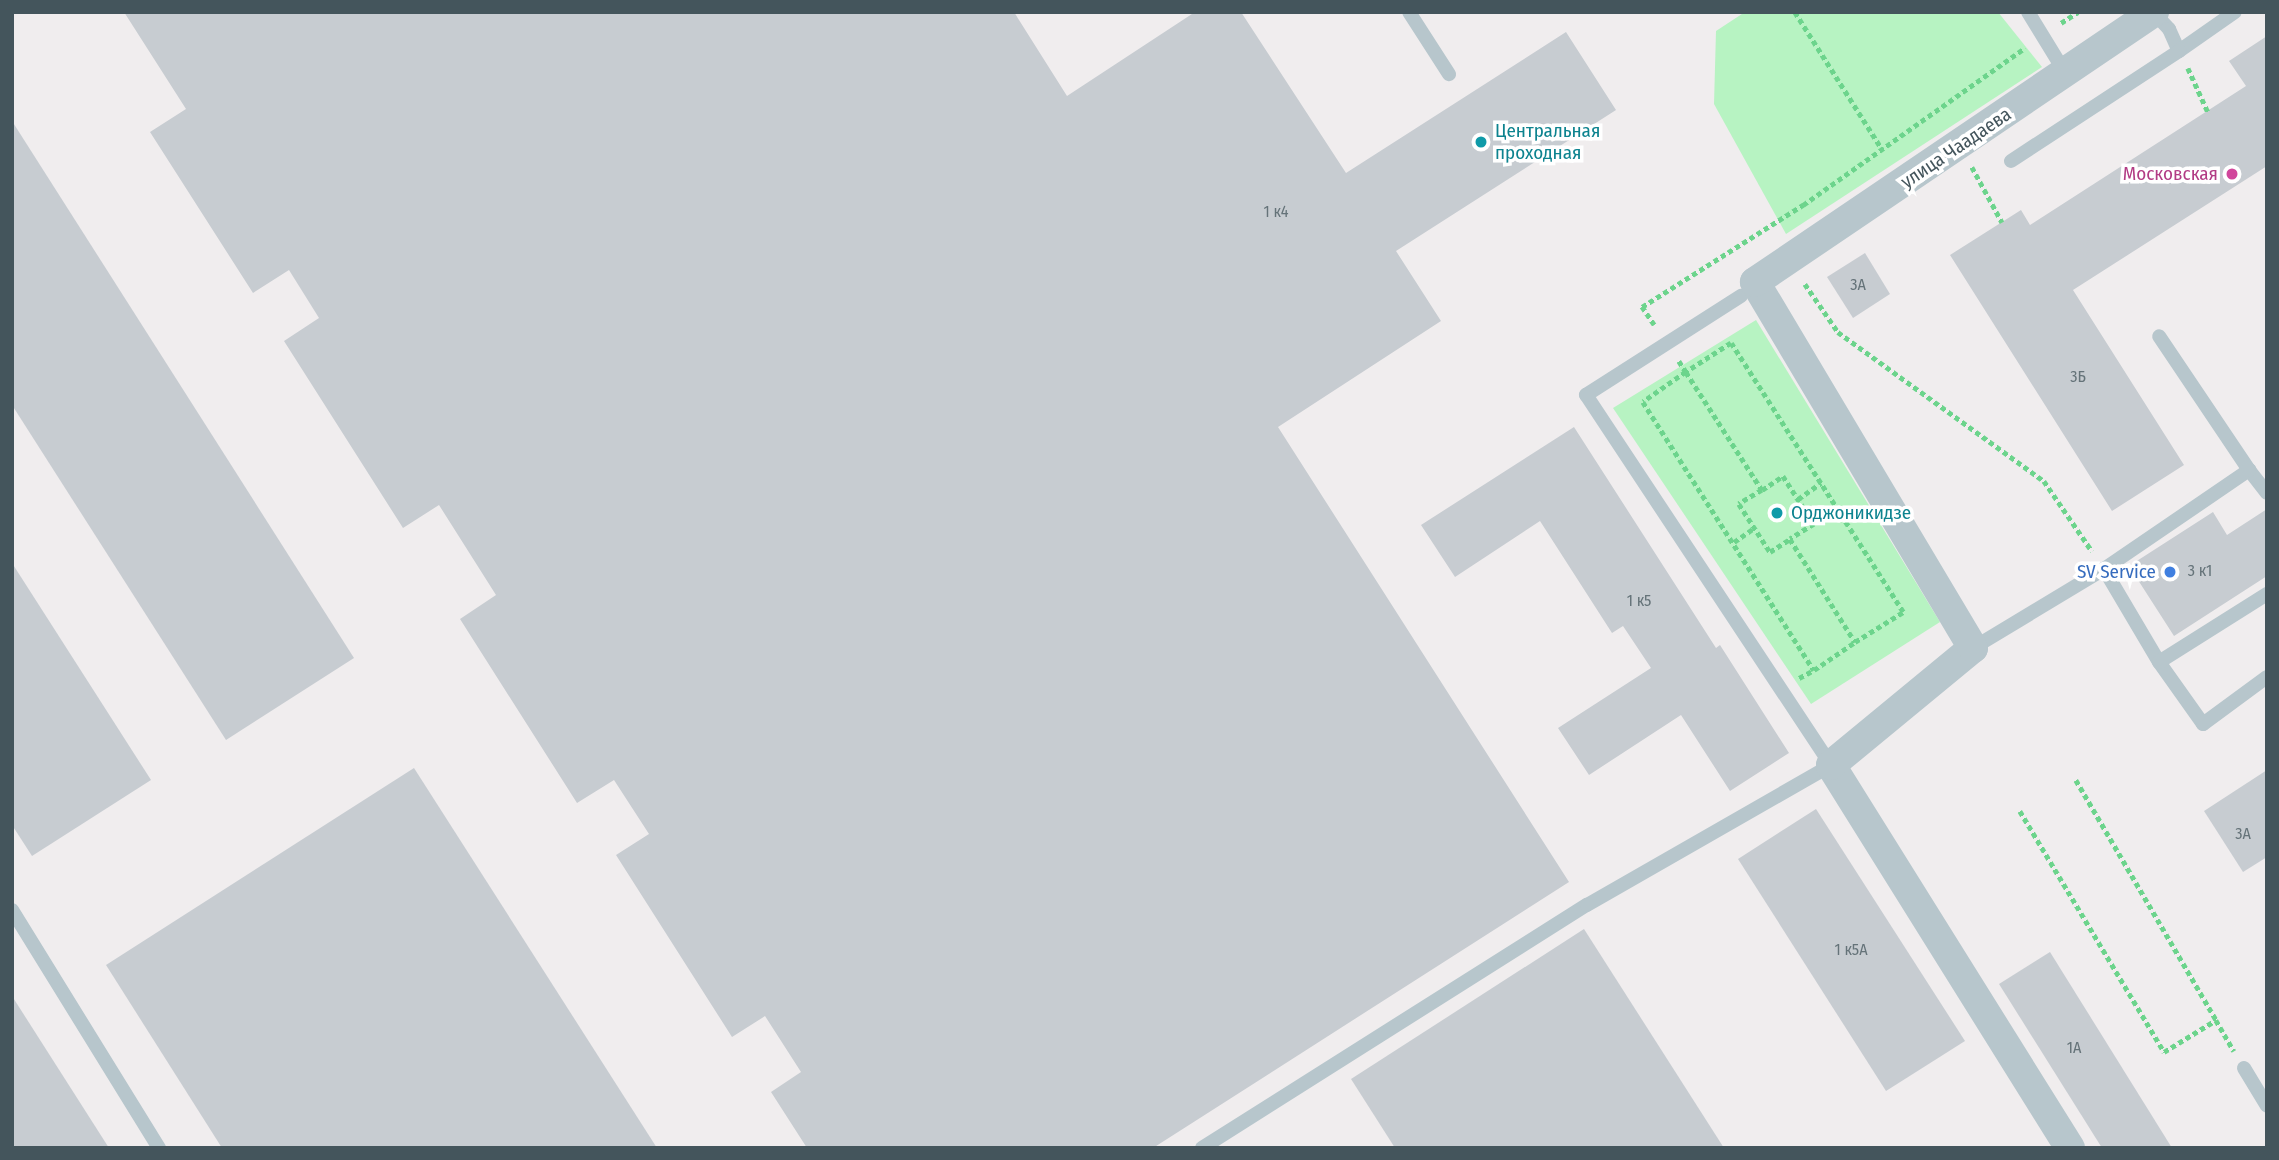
<!DOCTYPE html>
<html>
<head>
<meta charset="utf-8">
<style>
	body { margin:0 }
	#map { position:relative; width:2279px; height:1160px; overflow:hidden; background:#f0edee; font-family:"Fira Sans Condensed",sans-serif }
	div>[style] { position:absolute }
	.green>* { inset:0; background:#b7f3c2 }
	.building>* { inset:0; background:#c7ccd1 }
	.path>* { height:4.5px; margin-top:-2.25px; transform-origin:0; background:repeating-linear-gradient(90deg,#6cd48c 0 5px,transparent 0 8.5px) }
	.lane>* { height:14px; margin:-7px; padding:0 7px; transform-origin:7px; border-radius:7px; background:#b7c6cc }
	.street>* { height:30px; margin:-15px; padding:0 15px; transform-origin:15px; border-radius:15px; background:#b7c6cc }
	.dots>* { width:19px; height:19px; translate:-50% -50%; box-sizing:border-box; border:4px solid #fff; border-radius:50% }
	span { translate:-50% -50%; white-space:nowrap; text-align:center; line-height:1.15; -webkit-text-stroke:7px #fff; paint-order:stroke }
	.number-label { font-size:16px; color:#657379 }
	.number-label span { -webkit-text-stroke-width:0 }
	.culture-label { font-size:19px; color:#0d838f }
	.left { translate:0 -50%; text-align:left }
	.street-label { font-size:19px; color:#44555c }
	.hotel-label { font-size:19px; color:#b23c85 }
	.right { translate:-100% -50%; text-align:right }
	.shop-label { font-size:19px; color:#366cbe }
	.frame { position:absolute; inset:0; border:14px solid #44555c; pointer-events:none }
</style>
</head>
<body>
<div id="map">
	<div class="green">
		<div style="clip-path:polygon(1745px 12px,1998px 12px,2042px 67px,1786px 234px,1714px 104px,1716px 31px)"></div>
		<div style="clip-path:polygon(1756px 320px,1940px 622px,1811px 704px,1613px 408px)"></div>
	</div>
	<div class="building">
		<div style="clip-path:polygon(124px 12px,1014px 12px,1067px 96px,1195px 12px,1241px 12px,1346px 173px,1566px 32px,1616px 110px,1396px 251px,1441px 321px,1278px 427px,1569px 882px,1153px 1148px,807px 1148px,771px 1092px,801px 1072px,765px 1016px,732px 1037px,616px 855px,649px 834px,614px 780px,577px 803px,460px 619px,496px 595px,439px 505px,403px 528px,284px 341px,319px 318px,289px 270px,253px 293px,150px 132px,186px 109px)"></div>
		<div style="clip-path:polygon(2267px 36px,2267px 166px,2073px 290px,2184px 465px,2112px 511px,1950px 255px,2021px 210px,2030px 225px,2246px 86px,2229px 61px)"></div>
		<div style="clip-path:polygon(12px 121px,354px 658px,226px 740px,12px 405px)"></div>
		<div style="clip-path:polygon(1865px 253px,1890px 294px,1853px 318px,1827px 277px)"></div>
		<div style="clip-path:polygon(1574px 427px,1716px 648px,1720px 645px,1789px 753px,1730px 791px,1681px 715px,1589px 775px,1558px 728px,1651px 668px,1623px 626px,1612px 633px,1540px 521px,1455px 577px,1421px 525px)"></div>
		<div style="clip-path:polygon(2267px 509px,2267px 576px,2174px 636px,2129px 566px,2213px 512px,2227px 535px)"></div>
		<div style="clip-path:polygon(12px 563px,151px 780px,32px 856px,12px 825px)"></div>
		<div style="clip-path:polygon(414px 768px,657px 1148px,222px 1148px,106px 965px)"></div>
		<div style="clip-path:polygon(2267px 770px,2267px 857px,2243px 872px,2204px 811px)"></div>
		<div style="clip-path:polygon(1816px 809px,1965px 1041px,1886px 1091px,1738px 859px)"></div>
		<div style="clip-path:polygon(1584px 929px,1724px 1148px,1395px 1148px,1351px 1079px)"></div>
		<div style="clip-path:polygon(2050px 952px,2149px 1111px,2172px 1148px,2102px 1148px,1999px 984px)"></div>
		<div style="clip-path:polygon(12px 996px,109px 1148px,12px 1148px)"></div>
	</div>
	<div class="path">
		<div style="left:1795px;top:12px;width:162px;rotate:57.6deg"></div>
		<div style="left:2061px;top:23px;width:20px;rotate:-33deg"></div>
		<div style="left:2188px;top:68px;width:48px;rotate:65.6deg"></div>
		<div style="left:1972px;top:167px;width:63px;rotate:61.4deg"></div>
		<div style="left:1805px;top:284px;width:58px;rotate:55.5deg"></div>
		<div style="left:1838px;top:332px;width:254px;rotate:35.9deg"></div>
		<div style="left:2044px;top:481px;width:85px;rotate:55.6deg"></div>
		<div style="left:1654px;top:325px;width:22px;rotate:-124deg"></div>
		<div style="left:1642px;top:307px;width:191px;rotate:-32.4deg"></div>
		<div style="left:1803px;top:205px;width:272px;rotate:-35.3deg"></div>
		<div style="left:1679px;top:361px;width:13px;rotate:58deg"></div>
		<div style="left:1686px;top:372px;width:140px;rotate:57.2deg"></div>
		<div style="left:1762px;top:490px;width:25px;rotate:-34deg"></div>
		<div style="left:1783px;top:476px;width:57px;rotate:57.1deg"></div>
		<div style="left:1814px;top:524px;width:28px;rotate:148deg"></div>
		<div style="left:1790px;top:539px;width:122px;rotate:57.7deg"></div>
		<div style="left:1855px;top:642px;width:57px;rotate:-32deg"></div>
		<div style="left:1903px;top:612px;width:319px;rotate:-122.6deg"></div>
		<div style="left:1731px;top:343px;width:54px;rotate:147.2deg"></div>
		<div style="left:1686px;top:372px;width:52px;rotate:145.1deg"></div>
		<div style="left:1643px;top:402px;width:318px;rotate:57.5deg"></div>
		<div style="left:1814px;top:670px;width:50px;rotate:-34.3deg"></div>
		<div style="left:1762px;top:490px;width:27px;rotate:149deg"></div>
		<div style="left:1739px;top:504px;width:57px;rotate:57.1deg"></div>
		<div style="left:1770px;top:552px;width:24px;rotate:-33deg"></div>
		<div style="left:1798px;top:499px;width:28px;rotate:-35deg"></div>
		<div style="left:1734px;top:542px;width:24px;rotate:-35deg"></div>
		<div style="left:1799px;top:678px;width:17px;rotate:-28deg"></div>
		<div style="left:2076px;top:780px;width:278px;rotate:59.7deg"></div>
		<div style="left:2020px;top:811px;width:281px;rotate:59.1deg"></div>
		<div style="left:2164px;top:1052px;width:61px;rotate:-31.6deg"></div>
		<div style="left:2216px;top:1020px;width:36px;rotate:60deg"></div>
	</div>
	<div class="lane">
		<div style="left:1409px;top:12px;width:74px;rotate:57.2deg"></div>
		<div style="left:2028px;top:12px;width:73px;rotate:58.5deg"></div>
		<div style="left:2154px;top:13px;width:22px;rotate:47deg"></div>
		<div style="left:2169px;top:29px;width:24px;rotate:66deg"></div>
		<div style="left:2179px;top:51px;width:68px;rotate:-34.9deg"></div>
		<div style="left:2011px;top:161px;width:201px;rotate:-33.2deg"></div>
		<div style="left:2249px;top:470px;width:29px;rotate:52deg"></div>
		<div style="left:2104px;top:569px;width:176px;rotate:-34.3deg"></div>
		<div style="left:2249px;top:470px;width:161px;rotate:-123.9deg"></div>
		<div style="left:1973px;top:648px;width:153px;rotate:-31.1deg"></div>
		<div style="left:2104px;top:569px;width:108px;rotate:59.4deg"></div>
		<div style="left:2159px;top:662px;width:76px;rotate:54.6deg"></div>
		<div style="left:2203px;top:724px;width:79px;rotate:-36.3deg"></div>
		<div style="left:2159px;top:662px;width:128px;rotate:-32.2deg"></div>
		<div style="left:12px;top:910px;width:280px;rotate:58.3deg"></div>
		<div style="left:2244px;top:1068px;width:44px;rotate:58.8deg"></div>
		<div style="left:1202px;top:1148px;width:455px;rotate:-32.3deg"></div>
		<div style="left:1587px;top:905px;width:281px;rotate:-29.8deg"></div>
		<div style="left:1831px;top:765px;width:444px;rotate:-123.5deg"></div>
		<div style="left:1586px;top:395px;width:184px;rotate:-32.6deg"></div>
	</div>
	<div class="street">
		<div style="left:2070px;top:1148px;width:451px;rotate:-122deg"></div>
		<div style="left:1831px;top:765px;width:184px;rotate:-39.5deg"></div>
		<div style="left:1973px;top:648px;width:426px;rotate:-120.8deg"></div>
		<div style="left:1755px;top:282px;width:482px;rotate:-34.1deg"></div>
	</div>
	<div class="dots">
		<div style="left:1481px;top:142px;background:#0f9aa8"></div>
		<div style="left:2232px;top:174px;background:#d1479c"></div>
		<div style="left:1777px;top:513px;background:#0f9aa8"></div>
		<div style="left:2170px;top:572px;background:#3f7fe0"></div>
	</div>
	<div class="number-label">
		<span style="left:1276px;top:212px">1 к4</span>
		<span style="left:1858px;top:285px">3А</span>
		<span style="left:2078px;top:377px">3Б</span>
		<span style="left:2200px;top:571px">3 к1</span>
		<span style="left:1639px;top:601px">1 к5</span>
		<span style="left:2243px;top:834px">3А</span>
		<span style="left:1851px;top:950px">1 к5А</span>
		<span style="left:2074px;top:1048px">1А</span>
	</div>
	<div class="culture-label">
		<span class="left" style="left:1495px;top:142px">Центральная<br>проходная</span>
		<span class="left" style="left:1791px;top:513px">Орджоникидзе</span>
	</div>
	<div class="street-label">
		<span style="left:1956px;top:148px;rotate:-34deg">улица Чаадаева</span>
	</div>
	<div class="hotel-label">
		<span class="right" style="left:2218px;top:174px">Московская</span>
	</div>
	<div class="shop-label">
		<span class="right" style="left:2156px;top:572px">SV Service</span>
	</div>
	<div class="frame"></div>
</div>
</body>
</html>
